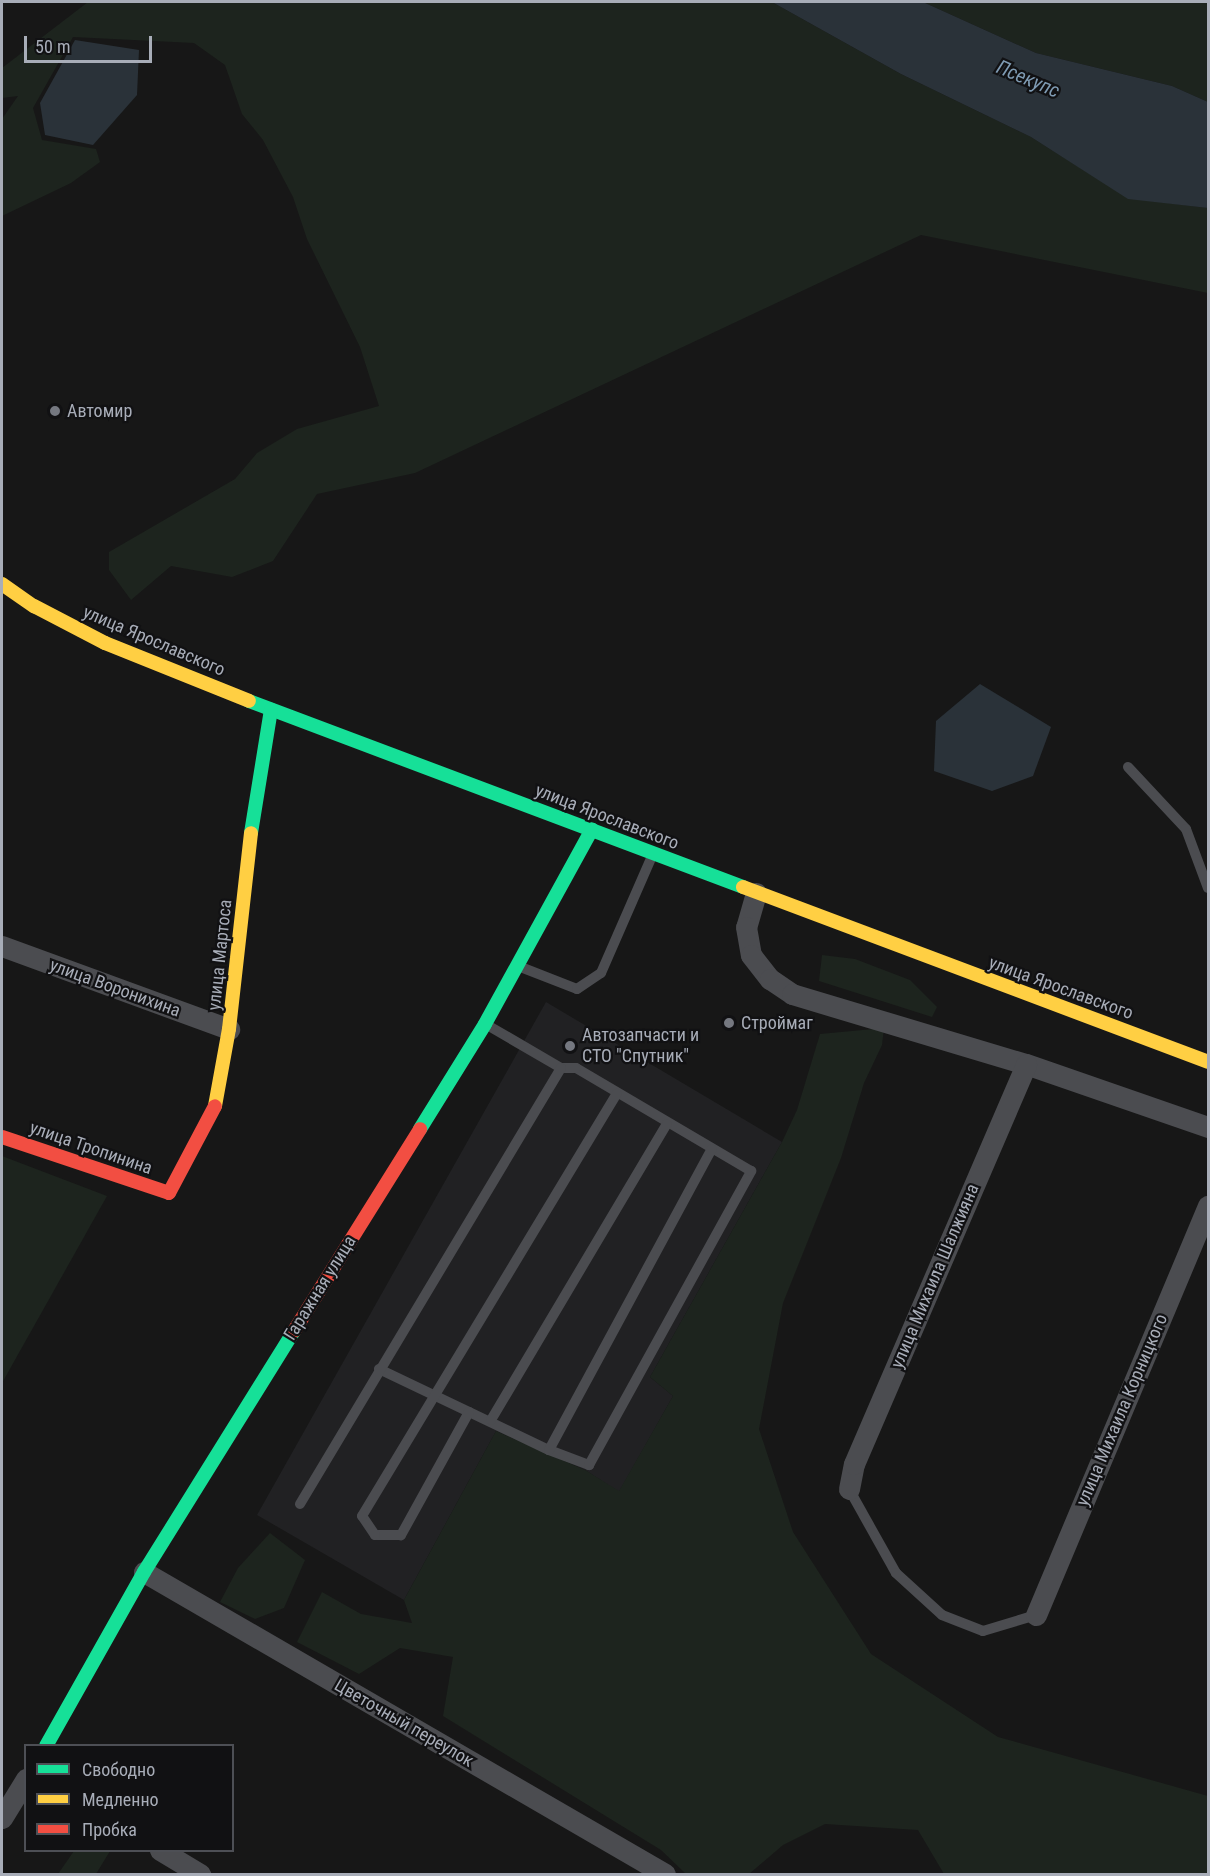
<!DOCTYPE html>
<html>
<head>
<meta charset="utf-8">
<style>
	body { margin:0 }
	#map { position:relative; width:1210px; height:1876px; overflow:hidden; background:#171717; font-family:"Roboto Condensed",sans-serif }
	div>[style] { position:absolute }
	.built>* { inset:0; background:#212123 }
	.green>* { inset:0; background:#1d241e }
	.water>* { inset:0; background:#2a3239 }
	.lane>* { height:10px; margin:-5px; padding:0 5px; transform-origin:5px; border-radius:5px; background:#4b4c50 }
	.street>* { height:21px; margin:-10.5px; padding:0 10.5px; transform-origin:10.5px; border-radius:10.5px; background:#4b4c50 }
	.fast>* { height:14px; margin:-7px; padding:0 7px; transform-origin:7px; border-radius:7px; background:#16e098 }
	.slow>* { height:14px; margin:-7px; padding:0 7px; transform-origin:7px; border-radius:7px; background:#ffcf43 }
	.jam>* { height:14px; margin:-7px; padding:0 7px; transform-origin:7px; border-radius:7px; background:#f24e42 }
	.dots>* { width:16px; height:16px; translate:-50% -50%; box-sizing:border-box; border:3px solid #111113; border-radius:50% }
	span { translate:-50% -50%; white-space:nowrap; text-align:center; line-height:1.15; -webkit-text-stroke:4.5px #111113; paint-order:stroke }
	.poi-label { font-size:18px; color:#a8adb8 }
	.left { translate:0 -50%; text-align:left }
	.street-label { font-size:18px; color:#a8adb8 }
	.water-label { font-size:20px; color:#7f9bb3; font-style:italic }
	.frame { position:absolute; inset:0; border:3px solid #a8adb8; pointer-events:none }
	.legend { position:absolute; left:24px; top:1744px; width:210px; height:108px; box-sizing:border-box; background:#111113; border:2px solid #4d4f55; margin:0; padding:8px 10px; list-style:none; font-size:18px; color:#a8adb8 }
	.legend li { display:flex; align-items:center; gap:12px; height:30px }
	.legend b { width:30px; border:2px solid #4d4f55 }
	.scale { position:absolute; left:24px; top:36px; width:128px; height:27px; box-sizing:border-box; border:3px solid #a8adb8; border-top:0; padding-left:8px; font-size:18px; line-height:21px; white-space:nowrap; color:#a8adb8; -webkit-text-stroke:4px #111113; paint-order:stroke }
</style>
</head>
<body>
<div id="map">
	<div class="built">
		<div style="clip-path:polygon(546px 1002px,782px 1142px,650px 1377px,673px 1396px,619px 1492px,585px 1470px,496px 1431px,404px 1600px,257px 1515px)"></div>
	</div>
	<div class="green">
		<div style="clip-path:polygon(88px 2px,772px 2px,901px 74px,1031px 137px,1128px 198px,1208px 208px,1208px 293px,921px 235px,415px 473px,317px 494px,273px 561px,232px 577px,171px 566px,131px 600px,109px 570px,109px 552px,235px 479px,257px 453px,297px 429px,379px 406px,360px 347px,307px 239px,293px 197px,263px 140px,242px 114px,225px 65px,194px 43px,73px 37px,33px 108px,42px 140px,96px 149px,100px 162px,71px 183px,2px 216px,2px 119px,18px 96px,2px 98px,2px 68px)"></div>
		<div style="clip-path:polygon(923px 2px,1208px 2px,1208px 102px,1172px 86px,1036px 53px)"></div>
		<div style="clip-path:polygon(822px 955px,855px 959px,910px 980px,937px 1007px,932px 1017px,819px 981px)"></div>
		<div style="clip-path:polygon(884px 1028px,882px 1045px,864px 1083px,841px 1158px,783px 1303px,759px 1429px,793px 1532px,871px 1654px,998px 1737px,1208px 1796px,1208px 1874px,944px 1874px,918px 1830px,825px 1824px,783px 1845px,749px 1874px,686px 1874px,661px 1850px,443px 1716px,453px 1657px,400px 1648px,359px 1674px,297px 1642px,322px 1592px,361px 1614px,412px 1623px,404px 1600px,496px 1431px,585px 1470px,619px 1491px,673px 1396px,650px 1377px,782px 1142px,797px 1110px,820px 1034px)"></div>
		<div style="clip-path:polygon(2px 1156px,107px 1196px,2px 1383px)"></div>
		<div style="clip-path:polygon(270px 1533px,305px 1560px,284px 1608px,255px 1619px,220px 1602px,238px 1568px)"></div>
		<div style="clip-path:polygon(74px 1851px,74px 1850px,110px 1851px,96px 1874px,58px 1874px)"></div>
	</div>
	<div class="water">
		<div style="clip-path:polygon(772px 2px,923px 2px,1036px 53px,1172px 86px,1208px 102px,1208px 208px,1128px 199px,1031px 137px,901px 74px)"></div>
		<div style="clip-path:polygon(75px 40px,139px 50px,137px 95px,93px 145px,45px 135px,40px 103px)"></div>
		<div style="clip-path:polygon(980px 684px,1051px 727px,1033px 776px,992px 791px,934px 771px,936px 721px)"></div>
	</div>
	<div class="lane">
		<div style="left:1128px;top:767px;width:85px;rotate:46.9deg"></div>
		<div style="left:1186px;top:829px;width:63px;rotate:69.6deg"></div>
		<div style="left:518px;top:966px;width:63px;rotate:21.3deg"></div>
		<div style="left:577px;top:989px;width:29px;rotate:-34deg"></div>
		<div style="left:601px;top:973px;width:130px;rotate:-66.4deg"></div>
		<div style="left:379px;top:1369px;width:188px;rotate:25.5deg"></div>
		<div style="left:549px;top:1450px;width:43px;rotate:20.6deg"></div>
		<div style="left:589px;top:1465px;width:336px;rotate:-61.1deg"></div>
		<div style="left:751px;top:1171px;width:203px;rotate:-149.5deg"></div>
		<div style="left:576px;top:1068px;width:15px;rotate:180deg"></div>
		<div style="left:561px;top:1068px;width:86px;rotate:-149.8deg"></div>
		<div style="left:469px;top:1412px;width:141px;rotate:118.9deg"></div>
		<div style="left:401px;top:1535px;width:26px;rotate:180deg"></div>
		<div style="left:375px;top:1535px;width:23px;rotate:-124deg"></div>
		<div style="left:362px;top:1516px;width:493px;rotate:-58.9deg"></div>
		<div style="left:491px;top:1420px;width:344px;rotate:-59.3deg"></div>
		<div style="left:549px;top:1450px;width:342px;rotate:-61.6deg"></div>
		<div style="left:849px;top:1489px;width:96px;rotate:60.8deg"></div>
		<div style="left:896px;top:1573px;width:62px;rotate:42.4deg"></div>
		<div style="left:942px;top:1615px;width:44px;rotate:21.3deg"></div>
		<div style="left:983px;top:1631px;width:55px;rotate:-16.8deg"></div>
		<div style="left:300px;top:1504px;width:508px;rotate:-59.09deg"></div>
	</div>
	<div class="street">
		<div style="left:756px;top:893px;width:35px;rotate:106deg"></div>
		<div style="left:746px;top:927px;width:28px;rotate:80deg"></div>
		<div style="left:751px;top:955px;width:31px;rotate:52deg"></div>
		<div style="left:770px;top:979px;width:27px;rotate:34deg"></div>
		<div style="left:792px;top:994px;width:244px;rotate:16.7deg"></div>
		<div style="left:1026px;top:1064px;width:193px;rotate:19.1deg"></div>
		<div style="left:2px;top:946px;width:242px;rotate:20.1deg"></div>
		<div style="left:849px;top:1489px;width:25px;rotate:-79deg"></div>
		<div style="left:854px;top:1464px;width:435px;rotate:-66.7deg"></div>
		<div style="left:144px;top:1572px;width:602px;rotate:30.1deg"></div>
		<div style="left:1036px;top:1615px;width:444px;rotate:-67.2deg"></div>
		<div style="left:2px;top:1818px;width:46px;rotate:-58.4deg"></div>
		<div style="left:160px;top:1850px;width:47px;rotate:31deg"></div>
	</div>
	<div class="fast">
		<div style="left:249px;top:701px;width:528px;rotate:20.63deg"></div>
		<div style="left:251px;top:833px;width:125px;rotate:-80.8deg"></div>
		<div style="left:420px;top:1129px;width:123px;rotate:-58.2deg"></div>
		<div style="left:485px;top:1024px;width:222px;rotate:-61.2deg"></div>
		<div style="left:46px;top:1746px;width:200px;rotate:-60.6deg"></div>
		<div style="left:144px;top:1572px;width:284px;rotate:-58.1deg"></div>
	</div>
	<div class="slow">
		<div style="left:2px;top:584px;width:39px;rotate:35deg"></div>
		<div style="left:34px;top:606px;width:80px;rotate:27.5deg"></div>
		<div style="left:105px;top:643px;width:155px;rotate:21.9deg"></div>
		<div style="left:743px;top:887px;width:497px;rotate:20.6deg"></div>
		<div style="left:215px;top:1106px;width:78px;rotate:-79.7deg"></div>
		<div style="left:229px;top:1029px;width:197px;rotate:-83.6deg"></div>
	</div>
	<div class="jam">
		<div style="left:2px;top:1137px;width:176px;rotate:18.5deg"></div>
		<div style="left:169px;top:1193px;width:98px;rotate:-62.1deg"></div>
		<div style="left:294px;top:1331px;width:238px;rotate:-58deg"></div>
	</div>
	<div class="dots">
		<div style="left:55px;top:411px;background:#757880"></div>
		<div style="left:729px;top:1023px;background:#757880"></div>
		<div style="left:570px;top:1046px;background:#757880"></div>
	</div>
	<div class="poi-label">
		<span class="left" style="left:67px;top:411px">Автомир</span>
		<span class="left" style="left:741px;top:1023px">Строймаг</span>
		<span class="left" style="left:582px;top:1046px">Автозапчасти и<br>СТО "Спутник"</span>
	</div>
	<div class="street-label">
		<span style="left:154px;top:641px;rotate:23deg">улица Ярославского</span>
		<span style="left:607px;top:817px;rotate:21deg">улица Ярославского</span>
		<span style="left:220px;top:955px;rotate:-84deg">улица Мартоса</span>
		<span style="left:115px;top:988px;rotate:20deg">улица Воронихина</span>
		<span style="left:1061px;top:988px;rotate:20deg">улица Ярославского</span>
		<span style="left:91px;top:1148px;rotate:19deg">улица Тропинина</span>
		<span style="left:935px;top:1276px;rotate:-67deg">улица Михаила Шалжияна</span>
		<span style="left:320px;top:1288px;rotate:-58deg">Гаражная улица</span>
		<span style="left:1122px;top:1410px;rotate:-67deg">улица Михаила Корницкого</span>
		<span style="left:404px;top:1723px;rotate:30deg">Цветочный переулок</span>
	</div>
	<div class="water-label">
		<span style="left:1028px;top:79px;rotate:23deg">Псекупс</span>
	</div>
	<div class="frame"></div>
	<ul class="legend">
	<li><b style="height:8px;background:#16e098"></b>Свободно</li>
	<li><b style="height:8px;background:#ffcf43"></b>Медленно</li>
	<li><b style="height:8px;background:#f24e42"></b>Пробка</li>
	</ul>
	<div class="scale">50 m</div>
</div>
</body>
</html>
